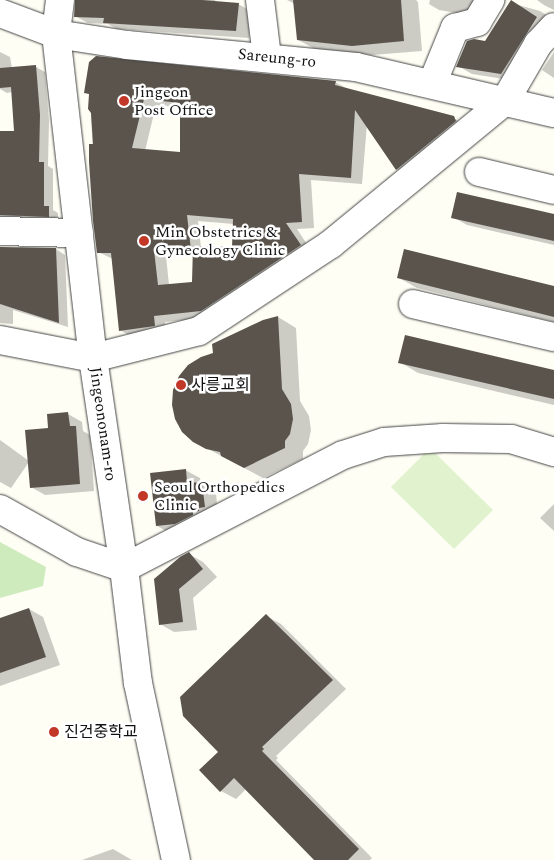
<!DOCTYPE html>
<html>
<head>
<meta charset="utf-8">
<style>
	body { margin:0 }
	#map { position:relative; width:554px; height:860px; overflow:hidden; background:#fffef5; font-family:Spectral,"Noto Sans KR",serif }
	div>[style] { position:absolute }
	.green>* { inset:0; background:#ceebbd }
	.pitch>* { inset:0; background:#e1f2cf }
	.shadow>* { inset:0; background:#0003 }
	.building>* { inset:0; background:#5a544d }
	.roads { filter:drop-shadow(0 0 1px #444) drop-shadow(0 0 1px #444) }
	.minor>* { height:28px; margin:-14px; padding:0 14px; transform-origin:14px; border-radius:14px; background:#fff }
	.dots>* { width:14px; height:14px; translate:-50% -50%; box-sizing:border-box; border:2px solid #fff; border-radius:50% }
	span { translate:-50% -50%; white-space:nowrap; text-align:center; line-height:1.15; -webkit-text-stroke:5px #fff; paint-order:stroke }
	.street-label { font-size:16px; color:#111 }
	.poi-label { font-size:16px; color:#111 }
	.left { translate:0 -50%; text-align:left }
</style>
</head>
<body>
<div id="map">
	<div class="green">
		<div style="clip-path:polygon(0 542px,46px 567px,43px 586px,0 598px)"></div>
	</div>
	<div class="pitch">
		<div style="clip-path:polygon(430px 448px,493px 510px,454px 549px,391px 487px)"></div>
	</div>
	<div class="shadow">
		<div style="clip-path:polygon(76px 0,215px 0,216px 2px,238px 4px,251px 11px,249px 38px,117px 29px,108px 24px,88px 23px,75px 16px)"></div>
		<div style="clip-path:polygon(287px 0,416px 0,418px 2px,422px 51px,372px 55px,317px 50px,298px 40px,295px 4px)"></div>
		<div style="clip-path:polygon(430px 0,474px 0,469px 15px,439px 10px,429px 4px)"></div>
		<div style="clip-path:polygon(537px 0,554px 0,554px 10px,544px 5px)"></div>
		<div style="clip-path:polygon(511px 3px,540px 11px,554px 20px,516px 81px,472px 74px,458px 66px,486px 42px)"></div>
		<div style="clip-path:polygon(0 52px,10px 57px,12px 68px,36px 67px,45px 72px,49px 121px,48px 166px,53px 169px,53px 210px,58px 213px,58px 221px,0 224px,0 132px,16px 132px,12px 92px,7px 93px,0 89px)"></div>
		<div style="clip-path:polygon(554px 52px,554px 78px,542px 70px)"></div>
		<div style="clip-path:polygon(evenodd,335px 82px,348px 89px,453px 118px,466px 125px,409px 176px,397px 169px,367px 124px,362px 184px,311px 180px,314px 228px,297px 229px,312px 252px,214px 317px,165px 322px,166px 333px,132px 337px,120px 330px,113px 259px,98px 252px,90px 95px,85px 92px,335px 82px,156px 105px,182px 108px,181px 154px,145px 151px,156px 105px,335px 82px,198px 221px,234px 224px,233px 248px,201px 248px,198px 221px,335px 82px,166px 256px,194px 256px,193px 283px,169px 285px,166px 256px)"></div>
		<div style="clip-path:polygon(554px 215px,554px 245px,467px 225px,453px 217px)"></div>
		<div style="clip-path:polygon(0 248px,56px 249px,65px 255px,68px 327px,13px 310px,13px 324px,0 323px)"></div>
		<div style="clip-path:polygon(399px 278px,554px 288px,554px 322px,417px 288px)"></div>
		<div style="clip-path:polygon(278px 317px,296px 328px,300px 401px,309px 416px,311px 430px,308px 444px,303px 451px,303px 459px,263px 478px,193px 441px,214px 354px)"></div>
		<div style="clip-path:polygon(400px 362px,554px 371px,554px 405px,418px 373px)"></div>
		<div style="clip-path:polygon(68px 414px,82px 422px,83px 431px,90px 435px,94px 491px,45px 495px,31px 487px,29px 462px,11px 488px,0 482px,0 440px,29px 461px,49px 429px)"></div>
		<div style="clip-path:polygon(185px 470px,200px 478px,201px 484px,216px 493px,218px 515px,172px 534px,157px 526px)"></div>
		<div style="clip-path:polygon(554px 504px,554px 531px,540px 518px)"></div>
		<div style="clip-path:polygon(189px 554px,203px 562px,217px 577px,193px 598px,197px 630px,174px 632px,160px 624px)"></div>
		<div style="clip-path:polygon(29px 609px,43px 617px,60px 665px,0 686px,0 619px)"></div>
		<div style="clip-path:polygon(266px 616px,281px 624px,346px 689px,276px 756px,278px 758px,276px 760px,372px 858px,370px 860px,316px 860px,246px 789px,236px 799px,221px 791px,220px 752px)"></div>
		<div style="clip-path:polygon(113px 849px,132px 860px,82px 860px)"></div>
	</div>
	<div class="building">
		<div style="clip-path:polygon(75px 0,202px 0,239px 3px,236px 31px,103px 23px,104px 18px,74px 17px)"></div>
		<div style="clip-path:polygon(293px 0,401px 0,404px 41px,352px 46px,297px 40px)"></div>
		<div style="clip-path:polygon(511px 0,537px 17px,501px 74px,456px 67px,467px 41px,474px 39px,485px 41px)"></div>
		<div style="clip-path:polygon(evenodd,96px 56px,336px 81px,335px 85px,454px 116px,456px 121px,396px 170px,355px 110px,351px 178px,299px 174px,302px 222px,286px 223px,301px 245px,201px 311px,154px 316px,155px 326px,119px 331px,111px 253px,97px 253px,93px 221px,89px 162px,89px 144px,93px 144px,91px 113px,88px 109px,89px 94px,84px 93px,89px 62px,96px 56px,144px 99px,180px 103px,180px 152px,132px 148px,144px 99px,96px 56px,187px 215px,233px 219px,232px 247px,193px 246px,192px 282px,158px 285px,154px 250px,191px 250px,187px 215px)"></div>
		<div style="clip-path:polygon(36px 65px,40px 115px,39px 162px,44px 162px,44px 206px,49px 206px,49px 217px,0 215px,0 131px,14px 131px,11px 87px,0 88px,0 68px)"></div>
		<div style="clip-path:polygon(457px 192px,554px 214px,554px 241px,451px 218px)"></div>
		<div style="clip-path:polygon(0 247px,56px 248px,59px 323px,0 304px)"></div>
		<div style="clip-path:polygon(404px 249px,554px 286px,554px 317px,397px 278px)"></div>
		<div style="clip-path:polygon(278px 316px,282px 389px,291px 404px,293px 419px,290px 434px,285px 441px,285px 448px,244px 468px,221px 456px,220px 452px,206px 449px,193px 442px,182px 432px,175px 419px,172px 405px,173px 390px,179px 376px,188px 365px,201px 357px,213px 353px,212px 344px,263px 320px)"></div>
		<div style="clip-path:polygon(405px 335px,554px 370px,554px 399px,398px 363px)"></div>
		<div style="clip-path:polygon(68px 412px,70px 426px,76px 426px,80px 484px,30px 488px,25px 430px,48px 428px,47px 414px)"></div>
		<div style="clip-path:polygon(186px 469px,187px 482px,202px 483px,205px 507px,199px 508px,199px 511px,193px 512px,193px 515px,175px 524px,156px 526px,150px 473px)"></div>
		<div style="clip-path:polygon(189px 552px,203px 569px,179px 589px,183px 622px,159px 625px,154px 579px,180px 557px)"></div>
		<div style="clip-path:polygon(29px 608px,46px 657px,0 673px,0 618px)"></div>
		<div style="clip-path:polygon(266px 614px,333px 680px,262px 747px,264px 749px,262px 751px,359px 849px,348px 860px,314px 860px,234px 778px,220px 792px,199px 770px,218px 752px,183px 716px,180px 697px)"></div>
	</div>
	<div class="roads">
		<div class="minor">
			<div style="left:60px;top:0;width:34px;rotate:97deg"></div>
			<div style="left:56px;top:34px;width:326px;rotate:83.5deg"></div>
			<div style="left:93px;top:358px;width:212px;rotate:81.6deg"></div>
			<div style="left:124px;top:568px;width:116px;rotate:83.1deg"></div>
			<div style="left:138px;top:683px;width:181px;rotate:77.9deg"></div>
			<div style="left:260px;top:0;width:57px;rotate:83deg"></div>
			<div style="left:0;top:13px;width:60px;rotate:20.6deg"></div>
			<div style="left:56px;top:34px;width:72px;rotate:8.8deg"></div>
			<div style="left:127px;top:45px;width:230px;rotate:5.5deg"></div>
			<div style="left:356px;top:67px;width:203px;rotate:13.1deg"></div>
			<div style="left:432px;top:84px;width:61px;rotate:-67.7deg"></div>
			<div style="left:455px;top:28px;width:23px;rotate:-15deg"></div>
			<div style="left:477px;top:22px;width:26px;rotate:-59deg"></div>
			<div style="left:479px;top:172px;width:77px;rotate:13.5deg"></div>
			<div style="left:0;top:231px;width:79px;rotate:1.5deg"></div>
			<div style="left:413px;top:304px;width:145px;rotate:13.2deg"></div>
			<div style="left:0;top:340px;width:95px;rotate:11deg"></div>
			<div style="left:93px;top:358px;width:109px;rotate:-14.3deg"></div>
			<div style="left:199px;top:331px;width:158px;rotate:-33.4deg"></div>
			<div style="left:331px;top:244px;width:225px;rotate:-39.4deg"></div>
			<div style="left:505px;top:101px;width:66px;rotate:-59.9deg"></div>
			<div style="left:538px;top:44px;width:23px;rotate:-47deg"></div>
			<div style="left:0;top:509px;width:88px;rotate:29.2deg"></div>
			<div style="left:77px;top:552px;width:50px;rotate:18.8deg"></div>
			<div style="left:124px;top:568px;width:246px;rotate:-27.3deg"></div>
			<div style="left:343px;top:455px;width:43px;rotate:-17.6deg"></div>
			<div style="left:384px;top:442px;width:59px;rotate:-3.9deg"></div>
			<div style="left:443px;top:438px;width:68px;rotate:0.8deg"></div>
			<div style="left:511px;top:439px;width:45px;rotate:16.8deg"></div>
		</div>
	</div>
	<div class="dots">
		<div style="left:124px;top:101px;background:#c23727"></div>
		<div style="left:144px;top:241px;background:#c23727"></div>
		<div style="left:181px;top:385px;background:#c23727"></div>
		<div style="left:143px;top:496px;background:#c23727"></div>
		<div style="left:54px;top:732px;background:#c23727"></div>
	</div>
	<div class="street-label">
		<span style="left:277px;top:58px;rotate:6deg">Sareung-ro</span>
		<span style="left:103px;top:424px;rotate:82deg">Jingeononam-ro</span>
	</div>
	<div class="poi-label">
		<span class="left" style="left:134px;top:101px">Jingeon<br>Post Office</span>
		<span class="left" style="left:155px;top:241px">Min Obstetrics &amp;<br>Gynecology Clinic</span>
		<span class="left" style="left:191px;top:385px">사릉교회</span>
		<span class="left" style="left:154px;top:496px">Seoul Orthopedics<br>Clinic</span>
		<span class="left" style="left:64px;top:732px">진건중학교</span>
	</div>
</div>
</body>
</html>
